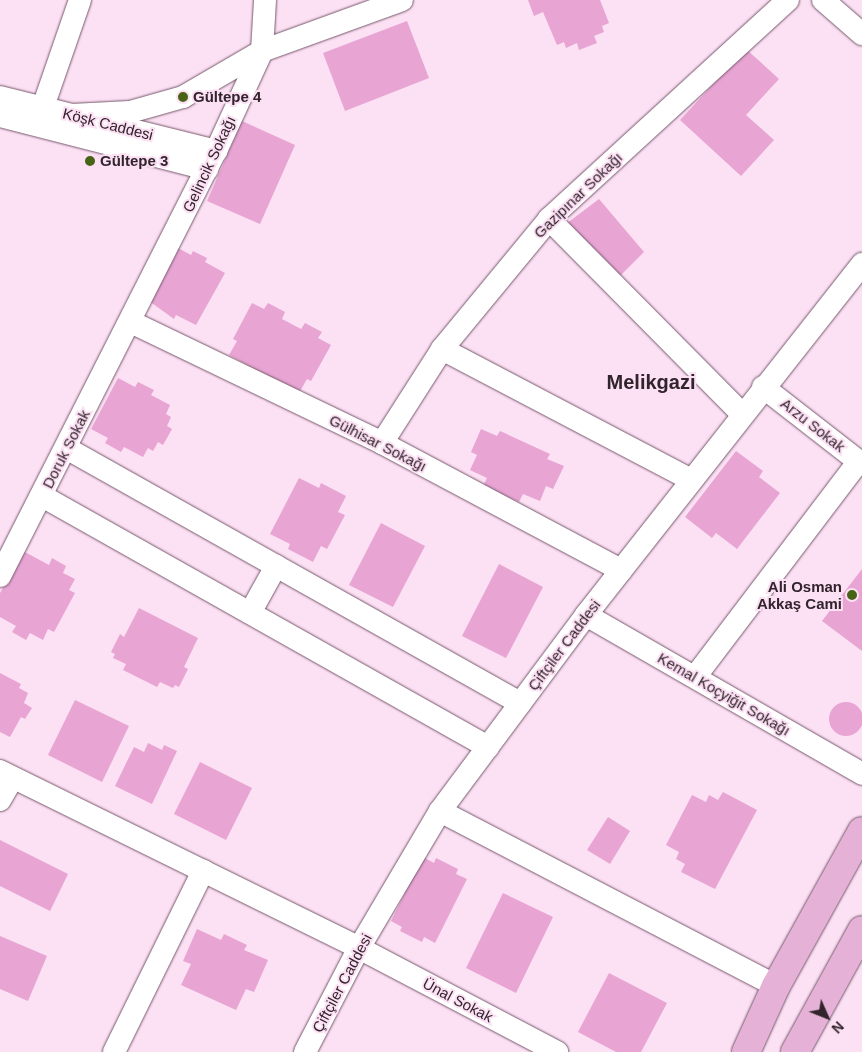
<!DOCTYPE html>
<html>
<head>
<meta charset="utf-8">
<style>
	body { margin:0 }
	#map { position:relative; width:862px; height:1052px; overflow:hidden; background:#fce0f3; font-family:Helvetica,sans-serif }
	div>[style] { position:absolute }
	.building>* { inset:0; background:#e8a4d3 }
	.round { border-radius:50% }
	.roads { filter:drop-shadow(0 0 1px #76586d) drop-shadow(0 0 1px #76586d) }
	.minor>* { height:22px; margin:-11px; padding:0 11px; transform-origin:11px; border-radius:11px; background:#fff }
	.major>* { height:28px; margin:-14px; padding:0 14px; transform-origin:14px; border-radius:14px; background:#e6b1d7 }
	.dots>* { width:14px; height:14px; translate:-50% -50%; box-sizing:border-box; border:2px solid #fce0f3; border-radius:50% }
	span { translate:-50% -50%; white-space:nowrap; text-align:center; line-height:1.15; -webkit-text-stroke:4px #fce0f3; paint-order:stroke }
	.poi-label { font-size:15px; color:#31242c; font-weight:700 }
	.left { translate:0 -50%; text-align:left }
	.right { translate:-100% -50%; text-align:right }
	.street-label { font-size:15px; color:#31242c }
	.district-label { font-size:20px; color:#31242c; font-weight:700 }
	.north { position:absolute; left:802px; top:992px; width:50px; height:50px; -webkit-text-stroke:4px #fce0f3; paint-order:stroke; rotate:134deg; font-size:14px; font-weight:700; line-height:20px; text-align:center; color:#31242c }
	.north::after { content:''; display:block; margin:auto; width:18px; height:22px; background:#31242c; clip-path:polygon(50% 0,100% 100%,50% 72%,0 100%) }
</style>
</head>
<body>
<div id="map">
	<div class="building">
		<div style="clip-path:polygon(528px 0,600px 0,609px 23px,602px 26px,604px 32px,594px 36px,597px 43px,579px 50px,577px 43px,566px 48px,564px 42px,557px 45px,543px 12px,534px 16px)"></div>
		<div style="clip-path:polygon(407px 21px,429px 78px,345px 111px,323px 53px)"></div>
		<div style="clip-path:polygon(746px 49px,779px 79px,746px 115px,774px 140px,741px 176px,680px 120px)"></div>
		<div style="clip-path:polygon(242px 121px,295px 145px,260px 224px,207px 201px)"></div>
		<div style="clip-path:polygon(599px 199px,644px 252px,615px 281px,566px 224px)"></div>
		<div style="clip-path:polygon(178px 248px,191px 255px,193px 251px,207px 258px,205px 262px,225px 273px,196px 325px,176px 315px,174px 319px,149px 301px)"></div>
		<div style="clip-path:polygon(252px 303px,264px 309px,268px 303px,285px 312px,282px 319px,301px 329px,305px 323px,322px 332px,318px 338px,331px 345px,311px 381px,307px 379px,299px 393px,229px 355px,237px 341px,233px 339px)"></div>
		<div style="clip-path:polygon(118px 378px,135px 387px,138px 382px,154px 390px,151px 395px,170px 405px,166px 414px,171px 417px,167px 426px,172px 429px,163px 445px,158px 442px,153px 451px,148px 448px,143px 457px,124px 447px,121px 452px,105px 443px,108px 438px,91px 429px)"></div>
		<div style="clip-path:polygon(481px 429px,497px 436px,500px 431px,550px 454px,547px 459px,564px 466px,553px 489px,546px 486px,540px 501px,523px 494px,519px 502px,483px 486px,487px 478px,470px 470px,477px 455px,471px 452px)"></div>
		<div style="clip-path:polygon(736px 451px,763px 471px,759px 477px,780px 493px,737px 549px,716px 533px,712px 538px,685px 517px)"></div>
		<div style="clip-path:polygon(299px 478px,319px 488px,321px 483px,346px 496px,338px 512px,345px 515px,327px 549px,321px 546px,313px 562px,288px 549px,290px 544px,270px 534px)"></div>
		<div style="clip-path:polygon(381px 523px,425px 546px,393px 607px,349px 585px)"></div>
		<div style="clip-path:polygon(23px 551px,49px 565px,52px 558px,66px 566px,63px 573px,75px 579px,69px 590px,75px 593px,54px 632px,48px 629px,43px 640px,30px 633px,26px 640px,12px 632px,16px 626px,0 617px,0 593px)"></div>
		<div style="clip-path:polygon(499px 564px,543px 587px,506px 658px,462px 636px)"></div>
		<div style="clip-path:polygon(862px 569px,862px 651px,822px 621px)"></div>
		<div style="clip-path:polygon(139px 608px,198px 638px,184px 667px,188px 669px,179px 687px,175px 685px,173px 688px,160px 682px,157px 687px,123px 670px,126px 664px,113px 658px,115px 654px,111px 652px,120px 634px,124px 637px)"></div>
		<div style="clip-path:polygon(0 673px,21px 684px,19px 688px,28px 693px,24px 703px,32px 708px,25px 719px,21px 717px,10px 737px,0 732px)"></div>
		<div style="clip-path:polygon(75px 700px,129px 726px,102px 782px,48px 755px)"></div>
		<div class="round" style="left:829px;top:702px;width:34px;height:34px"></div>
		<div style="clip-path:polygon(148px 743px,162px 750px,164px 745px,177px 751px,152px 804px,115px 786px,134px 747px,144px 752px)"></div>
		<div style="clip-path:polygon(200px 762px,252px 788px,226px 840px,174px 814px)"></div>
		<div style="clip-path:polygon(723px 792px,757px 810px,715px 889px,681px 872px,685px 864px,676px 859px,679px 852px,666px 845px,692px 795px,706px 802px,709px 795px,718px 800px)"></div>
		<div style="clip-path:polygon(608px 817px,630px 831px,610px 864px,587px 850px)"></div>
		<div style="clip-path:polygon(0 840px,68px 874px,50px 911px,0 886px)"></div>
		<div style="clip-path:polygon(423px 857px,434px 863px,436px 858px,458px 869px,456px 874px,467px 879px,435px 943px,424px 937px,422px 942px,400px 931px,402px 927px,391px 921px)"></div>
		<div style="clip-path:polygon(503px 893px,553px 917px,516px 993px,466px 968px)"></div>
		<div style="clip-path:polygon(197px 929px,221px 940px,224px 934px,247px 945px,244px 950px,268px 960px,254px 992px,246px 989px,236px 1010px,181px 985px,191px 964px,183px 961px)"></div>
		<div style="clip-path:polygon(0 936px,47px 956px,28px 1001px,0 989px)"></div>
		<div style="clip-path:polygon(609px 973px,667px 1003px,641px 1052px,616px 1052px,578px 1032px)"></div>
	</div>
	<div class="roads">
		<div class="minor">
			<div style="left:823px;top:0;width:52px;rotate:41.1deg"></div>
			<div style="left:0;top:97px;width:223px;rotate:14deg"></div>
			<div style="left:43px;top:107px;width:113px;rotate:-70.9deg"></div>
			<div style="left:72px;top:115px;width:58px;rotate:-3deg"></div>
			<div style="left:130px;top:112px;width:55px;rotate:-15.8deg"></div>
			<div style="left:183px;top:97px;width:91px;rotate:-30.2deg"></div>
			<div style="left:262px;top:51px;width:149px;rotate:-20deg"></div>
			<div style="left:0;top:116px;width:214px;rotate:14.4deg"></div>
			<div style="left:549px;top:219px;width:274px;rotate:45.3deg"></div>
			<div style="left:131px;top:322px;width:279px;rotate:25.7deg"></div>
			<div style="left:382px;top:443px;width:271px;rotate:28deg"></div>
			<div style="left:442px;top:349px;width:281px;rotate:27.7deg"></div>
			<div style="left:763px;top:387px;width:125px;rotate:37.9deg"></div>
			<div style="left:382px;top:443px;width:112px;rotate:-57.4deg"></div>
			<div style="left:442px;top:349px;width:168px;rotate:-50.5deg"></div>
			<div style="left:549px;top:219px;width:324px;rotate:-42.5deg"></div>
			<div style="left:66px;top:448px;width:521px;rotate:29.32deg"></div>
			<div style="left:42px;top:496px;width:512px;rotate:29.37deg"></div>
			<div style="left:0;top:576px;width:477px;rotate:-63.1deg"></div>
			<div style="left:216px;top:151px;width:110px;rotate:-65.3deg"></div>
			<div style="left:262px;top:51px;width:51px;rotate:-86.6deg"></div>
			<div style="left:250px;top:613px;width:54px;rotate:-61deg"></div>
			<div style="left:586px;top:615px;width:319px;rotate:29.9deg"></div>
			<div style="left:695px;top:677px;width:271px;rotate:-52.8deg"></div>
			<div style="left:0;top:771px;width:400px;rotate:26.2deg"></div>
			<div style="left:359px;top:948px;width:224px;rotate:27.7deg"></div>
			<div style="left:0;top:800px;width:24px;rotate:-60deg"></div>
			<div style="left:440px;top:811px;width:379px;rotate:27.5deg"></div>
			<div style="left:114px;top:1052px;width:202px;rotate:-63.8deg"></div>
			<div style="left:305px;top:1052px;width:117px;rotate:-62.6deg"></div>
			<div style="left:359px;top:948px;width:159px;rotate:-59.4deg"></div>
			<div style="left:440px;top:811px;width:244px;rotate:-53.3deg"></div>
			<div style="left:586px;top:615px;width:447px;rotate:-51.8deg"></div>
		</div>
		<div class="major">
			<div style="left:746px;top:1052px;width:72px;rotate:-65.6deg"></div>
			<div style="left:776px;top:986px;width:177px;rotate:-61deg"></div>
			<div style="left:795px;top:1052px;width:139px;rotate:-61.2deg"></div>
		</div>
	</div>
	<div class="dots">
		<div style="left:183px;top:97px;background:#466316"></div>
		<div style="left:90px;top:161px;background:#466316"></div>
		<div style="left:852px;top:595px;background:#466316"></div>
	</div>
	<div class="poi-label">
		<span class="left" style="left:193px;top:97px">Gültepe 4</span>
		<span class="left" style="left:100px;top:161px">Gültepe 3</span>
		<span class="right" style="left:842px;top:595px">Ali Osman<br>Akkaş Cami</span>
	</div>
	<div class="street-label">
		<span style="left:108px;top:124px;rotate:14deg">Köşk Caddesi</span>
		<span style="left:209px;top:164px;rotate:-65deg">Gelincik Sokağı</span>
		<span style="left:578px;top:195px;rotate:-44deg">Gazipınar Sokağı</span>
		<span style="left:813px;top:425px;rotate:38deg">Arzu Sokak</span>
		<span style="left:378px;top:443px;rotate:27deg">Gülhisar Sokağı</span>
		<span style="left:66px;top:449px;rotate:-63deg">Doruk Sokak</span>
		<span style="left:564px;top:645px;rotate:-53deg">Çiftçiler Caddesi</span>
		<span style="left:724px;top:694px;rotate:30deg">Kemal Koçyiğit Sokağı</span>
		<span style="left:342px;top:983px;rotate:-62deg">Çiftçiler Caddesi</span>
		<span style="left:458px;top:1000px;rotate:28deg">Ünal Sokak</span>
	</div>
	<div class="district-label">
		<span style="left:651px;top:382px">Melikgazi</span>
	</div>
	<div class="north">N</div>
</div>
</body>
</html>
